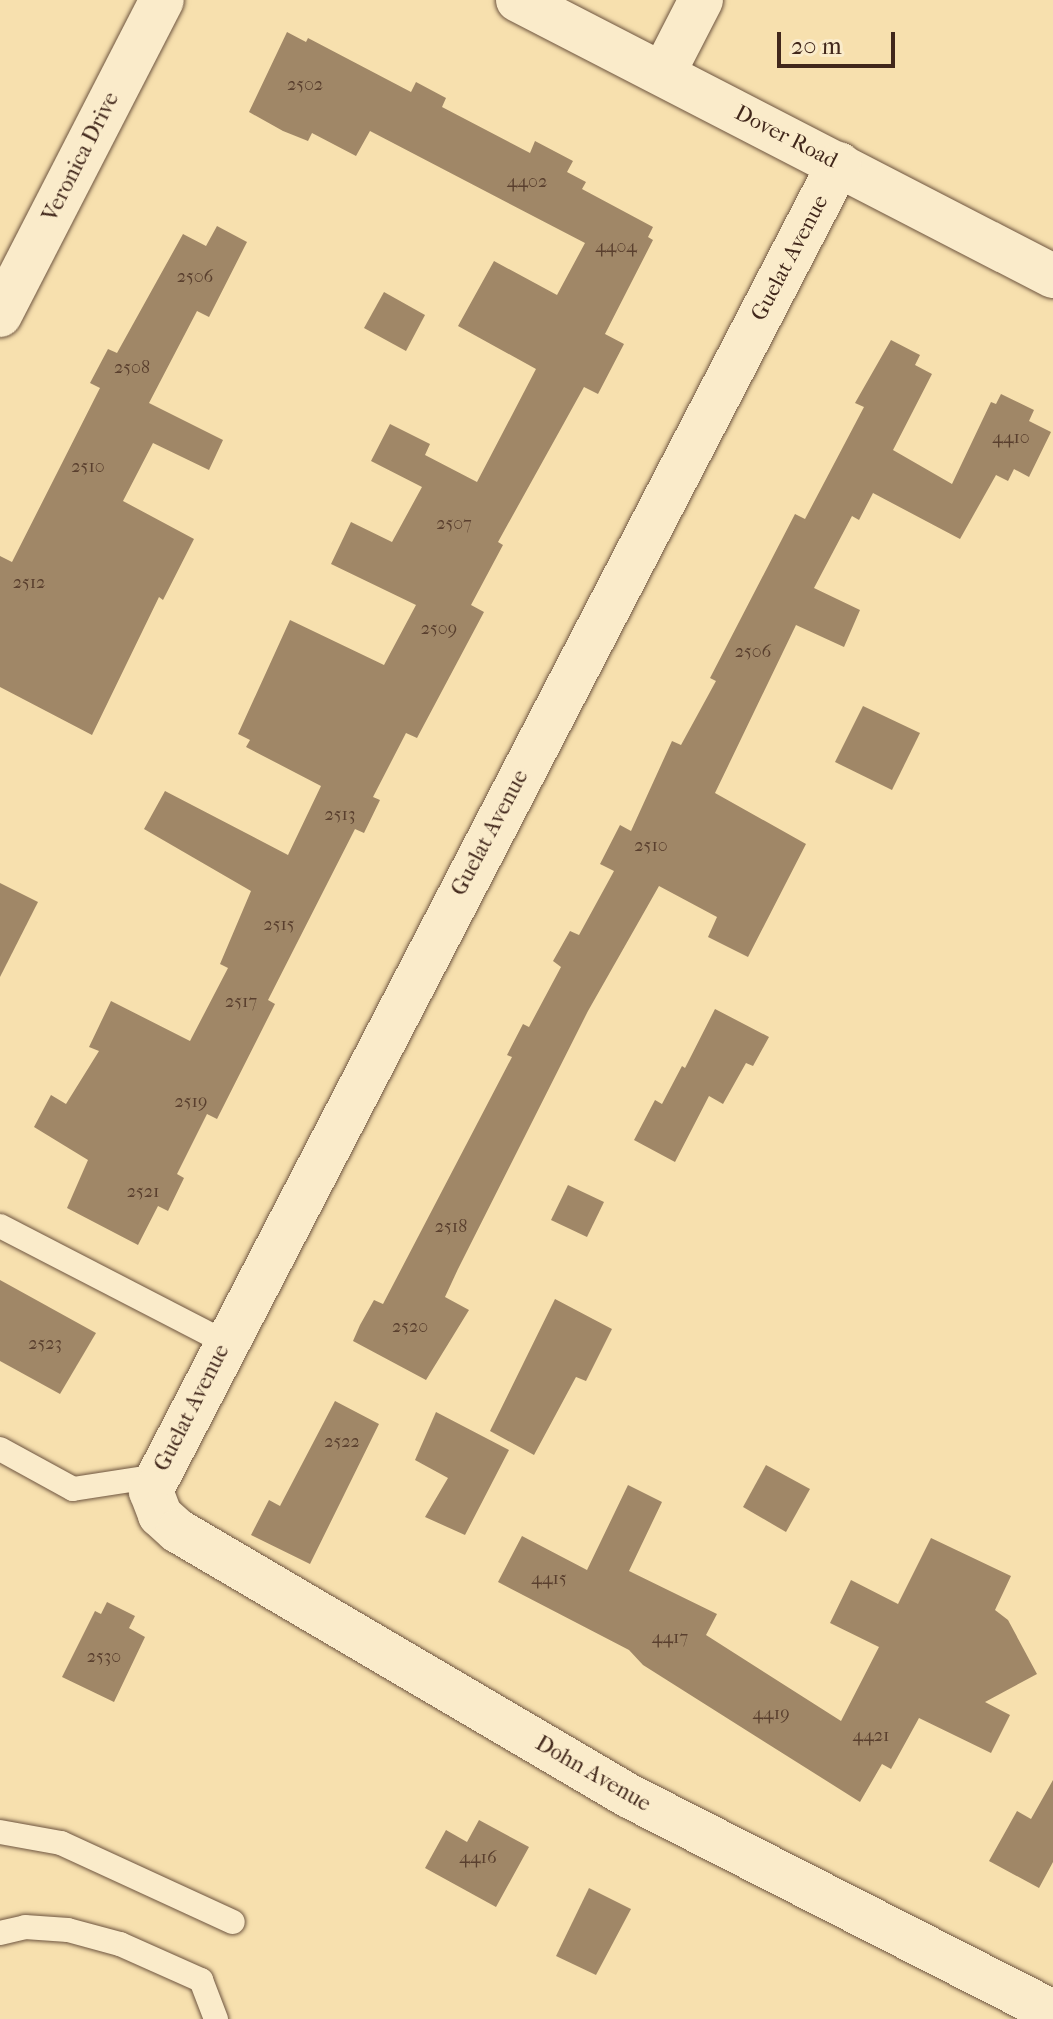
<!DOCTYPE html>
<html>
<head>
<meta charset="utf-8">
<style>
	body { margin:0 }
	#map { position:relative; width:1053px; height:2019px; overflow:hidden; background:#f7e0ae; font-family:"IM FELL French Canon",serif }
	div>[style] { position:absolute }
	.building>* { inset:0; background:#a08767 }
	.roads { filter:drop-shadow(0 0 2px #6e5540) drop-shadow(0 0 2px #6e5540) }
	.lane>* { height:24px; margin:-12px; padding:0 12px; transform-origin:12px; border-radius:12px; background:#faebca }
	.street>* { height:44px; margin:-22px; padding:0 22px; transform-origin:22px; border-radius:22px; background:#faebca }
	span { translate:-50% -50%; white-space:nowrap; text-align:center; line-height:1.15; -webkit-text-stroke:7px #faebca; paint-order:stroke }
	.number-label { font-size:18px; color:#593f2e }
	.number-label span { -webkit-text-stroke-width:0 }
	.street-label { font-size:22px; color:#41271b }
	.scale { position:absolute; left:777px; top:32px; width:118px; height:36px; box-sizing:border-box; border:4px solid #41271b; border-top:0; padding-left:10px; font-size:24px; line-height:28px; white-space:nowrap; color:#41271b; -webkit-text-stroke:6px #faebca; paint-order:stroke }
</style>
</head>
<body>
<div id="map">
	<div class="building">
		<div style="clip-path:polygon(287px 32px,306px 42px,308px 38px,411px 92px,416px 82px,446px 98px,442px 107px,530px 153px,535px 141px,573px 161px,567px 172px,586px 182px,582px 189px,653px 227px,648px 237px,653px 240px,605px 334px,624px 344px,598px 394px,584px 387px,498px 542px,503px 545px,471px 605px,484px 612px,417px 738px,406px 733px,373px 797px,380px 800px,364px 833px,355px 829px,268px 1000px,275px 1004px,217px 1119px,207px 1114px,177px 1174px,184px 1178px,168px 1211px,158px 1206px,138px 1245px,67px 1208px,88px 1160px,34px 1127px,51px 1095px,66px 1104px,99px 1051px,89px 1047px,111px 1001px,190px 1041px,228px 968px,220px 964px,251px 891px,144px 829px,165px 791px,288px 855px,321px 786px,246px 747px,250px 740px,238px 734px,290px 620px,384px 665px,416px 605px,331px 564px,351px 522px,392px 542px,422px 487px,371px 461px,390px 424px,430px 444px,425px 455px,477px 482px,536px 369px,458px 326px,494px 261px,557px 295px,585px 243px,370px 131px,356px 156px,312px 133px,308px 141px,283px 131px,249px 112px)"></div>
		<div style="clip-path:polygon(217px 226px,247px 242px,209px 317px,197px 311px,149px 403px,223px 440px,209px 470px,153px 443px,123px 501px,194px 539px,163px 600px,159px 597px,92px 735px,0 687px,0 556px,12px 562px,100px 388px,90px 383px,108px 349px,117px 353px,183px 234px,206px 246px)"></div>
		<div style="clip-path:polygon(384px 292px,425px 315px,406px 351px,364px 328px)"></div>
		<div style="clip-path:polygon(891px 340px,920px 355px,915px 365px,932px 374px,893px 450px,952px 484px,991px 402px,996px 404px,1001px 394px,1034px 410px,1029px 421px,1051px 432px,1029px 477px,1014px 469px,1008px 481px,996px 475px,960px 539px,873px 493px,859px 520px,852px 516px,814px 588px,860px 610px,844px 647px,796px 625px,715px 793px,806px 844px,748px 957px,708px 937px,717px 917px,659px 886px,588px 1011px,458px 1269px,445px 1297px,469px 1310px,426px 1380px,353px 1341px,360px 1325px,374px 1300px,383px 1304px,512px 1057px,507px 1055px,523px 1024px,529px 1027px,561px 967px,553px 961px,570px 931px,579px 935px,614px 871px,600px 864px,620px 825px,631px 831px,672px 741px,681px 745px,716px 681px,710px 678px,795px 514px,805px 519px,864px 407px,855px 403px)"></div>
		<div style="clip-path:polygon(863px 706px,920px 733px,892px 790px,835px 762px)"></div>
		<div style="clip-path:polygon(0 883px,38px 902px,0 977px)"></div>
		<div style="clip-path:polygon(715px 1009px,769px 1037px,753px 1066px,746px 1063px,723px 1104px,709px 1096px,675px 1162px,634px 1140px,655px 1100px,662px 1104px,682px 1066px,685px 1068px)"></div>
		<div style="clip-path:polygon(568px 1185px,604px 1202px,587px 1237px,551px 1220px)"></div>
		<div style="clip-path:polygon(0 1280px,96px 1333px,60px 1394px,0 1361px)"></div>
		<div style="clip-path:polygon(555px 1299px,612px 1329px,586px 1381px,576px 1377px,534px 1455px,490px 1431px)"></div>
		<div style="clip-path:polygon(335px 1401px,379px 1424px,310px 1564px,251px 1535px,269px 1500px,280px 1506px)"></div>
		<div style="clip-path:polygon(436px 1412px,509px 1450px,465px 1535px,425px 1517px,448px 1478px,415px 1460px)"></div>
		<div style="clip-path:polygon(766px 1465px,810px 1489px,786px 1532px,743px 1507px)"></div>
		<div style="clip-path:polygon(628px 1485px,662px 1502px,629px 1571px,717px 1614px,706px 1635px,841px 1721px,879px 1647px,830px 1623px,851px 1580px,898px 1604px,931px 1538px,1011px 1576px,995px 1610px,1008px 1620px,1037px 1674px,985px 1702px,1010px 1715px,991px 1753px,919px 1718px,891px 1769px,882px 1764px,860px 1802px,643px 1665px,629px 1650px,498px 1582px,522px 1536px,587px 1570px)"></div>
		<div style="clip-path:polygon(107px 1602px,135px 1616px,129px 1628px,145px 1637px,114px 1702px,62px 1677px,95px 1611px,101px 1614px)"></div>
		<div style="clip-path:polygon(1053px 1780px,1053px 1862px,1039px 1888px,989px 1861px,1017px 1811px,1031px 1819px)"></div>
		<div style="clip-path:polygon(479px 1820px,529px 1847px,496px 1907px,425px 1868px,446px 1830px,467px 1842px)"></div>
		<div style="clip-path:polygon(589px 1888px,631px 1909px,596px 1975px,556px 1956px)"></div>
	</div>
	<div class="roads">
		<div class="lane">
			<div style="left:0;top:1226px;width:253px;rotate:27.3deg"></div>
			<div style="left:0;top:1449px;width:83px;rotate:28.7deg"></div>
			<div style="left:73px;top:1489px;width:85px;rotate:-8.8deg"></div>
			<div style="left:0;top:1832px;width:62px;rotate:10.2deg"></div>
			<div style="left:61px;top:1843px;width:189px;rotate:24.7deg"></div>
			<div style="left:0;top:1933px;width:26px;rotate:-13deg"></div>
			<div style="left:25px;top:1927px;width:43px;rotate:4deg"></div>
			<div style="left:68px;top:1930px;width:54px;rotate:15.1deg"></div>
			<div style="left:120px;top:1944px;width:89px;rotate:24deg"></div>
			<div style="left:201px;top:1980px;width:42px;rotate:69deg"></div>
		</div>
		<div class="street">
			<div style="left:518px;top:0;width:602px;rotate:27.29deg"></div>
			<div style="left:663px;top:74px;width:83px;rotate:-62.8deg"></div>
			<div style="left:839px;top:164px;width:1495px;rotate:117.41deg"></div>
			<div style="left:151px;top:1491px;width:26px;rotate:69deg"></div>
			<div style="left:160px;top:1515px;width:24px;rotate:42deg"></div>
			<div style="left:178px;top:1531px;width:523px;rotate:30.44deg"></div>
			<div style="left:629px;top:1796px;width:476px;rotate:27deg"></div>
			<div style="left:0;top:315px;width:354px;rotate:-62.8deg"></div>
		</div>
	</div>
	<div class="number-label">
		<span style="left:305px;top:85px">2502</span>
		<span style="left:527px;top:182px">4402</span>
		<span style="left:616px;top:247px">4404</span>
		<span style="left:195px;top:277px">2506</span>
		<span style="left:132px;top:368px">2508</span>
		<span style="left:1011px;top:438px">4410</span>
		<span style="left:88px;top:467px">2510</span>
		<span style="left:454px;top:524px">2507</span>
		<span style="left:29px;top:583px">2512</span>
		<span style="left:439px;top:629px">2509</span>
		<span style="left:753px;top:652px">2506</span>
		<span style="left:340px;top:815px">2513</span>
		<span style="left:651px;top:846px">2510</span>
		<span style="left:279px;top:925px">2515</span>
		<span style="left:241px;top:1002px">2517</span>
		<span style="left:191px;top:1102px">2519</span>
		<span style="left:143px;top:1192px">2521</span>
		<span style="left:451px;top:1227px">2518</span>
		<span style="left:410px;top:1327px">2520</span>
		<span style="left:45px;top:1344px">2523</span>
		<span style="left:342px;top:1442px">2522</span>
		<span style="left:549px;top:1579px">4415</span>
		<span style="left:670px;top:1638px">4417</span>
		<span style="left:104px;top:1657px">2530</span>
		<span style="left:771px;top:1714px">4419</span>
		<span style="left:871px;top:1736px">4421</span>
		<span style="left:478px;top:1858px">4416</span>
	</div>
	<div class="street-label">
		<span style="left:786px;top:137px;rotate:27deg">Dover Road</span>
		<span style="left:81px;top:157px;rotate:-63deg">Veronica Drive</span>
		<span style="left:790px;top:258px;rotate:-62deg">Guelat Avenue</span>
		<span style="left:490px;top:833px;rotate:-62deg">Guelat Avenue</span>
		<span style="left:192px;top:1408px;rotate:-63deg">Guelat Avenue</span>
		<span style="left:593px;top:1774px;rotate:30deg">Dohn Avenue</span>
	</div>
	<div class="scale">20 m</div>
</div>
</body>
</html>
